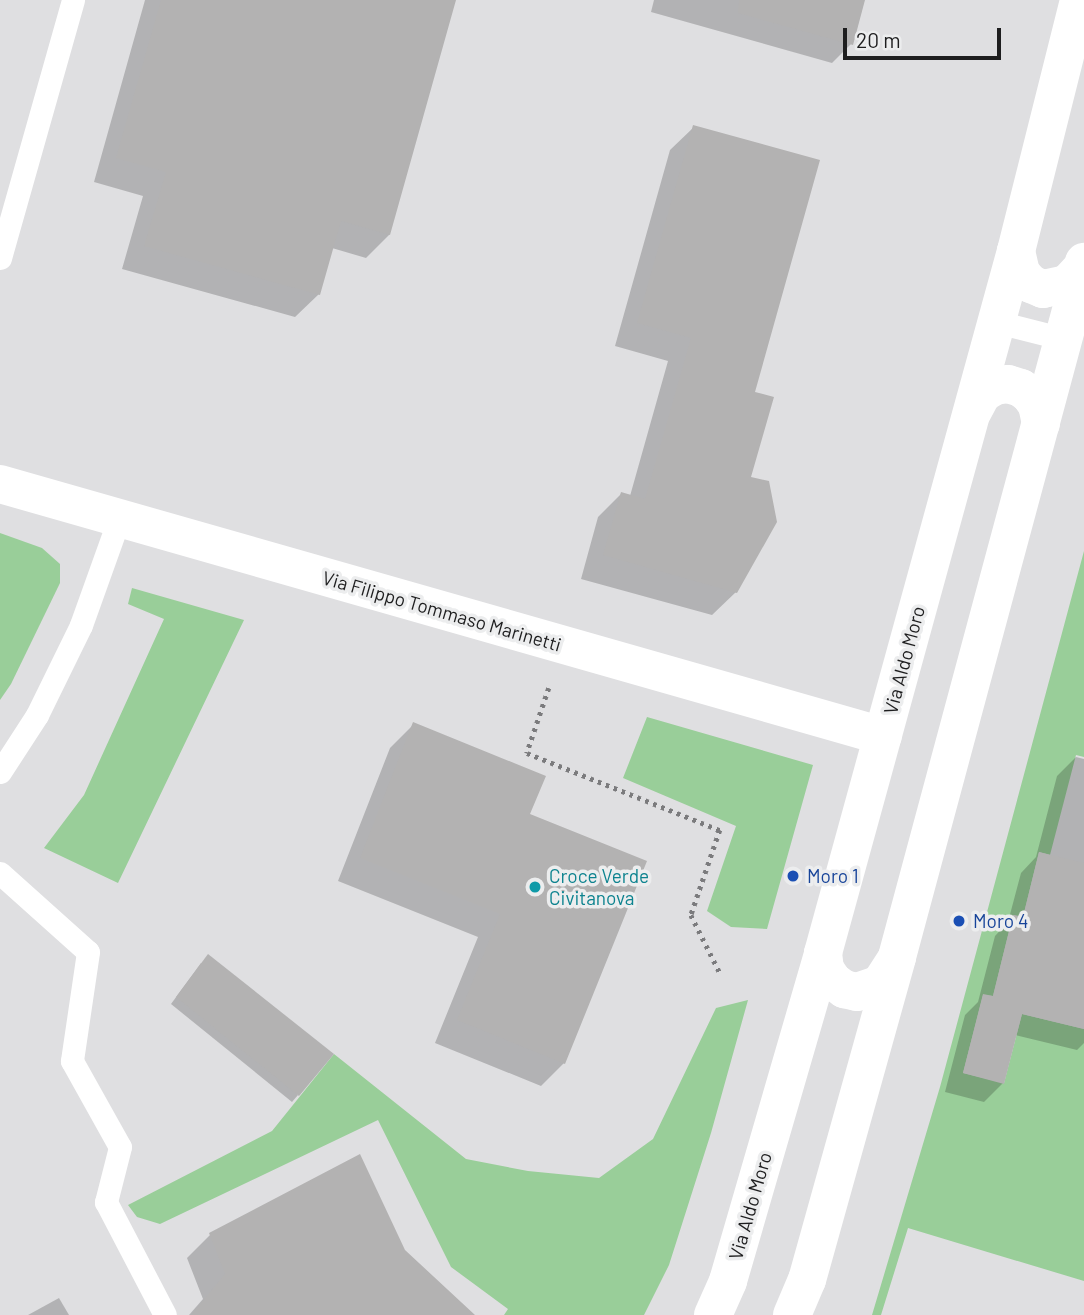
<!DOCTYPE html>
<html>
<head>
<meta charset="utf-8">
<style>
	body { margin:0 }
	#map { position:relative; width:1084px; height:1315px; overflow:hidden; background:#dfdfe1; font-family:Barlow,sans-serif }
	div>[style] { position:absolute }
	.green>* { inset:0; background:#99ce99 }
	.shadow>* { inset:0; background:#0003 }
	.building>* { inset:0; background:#b3b2b2 }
	.path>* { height:4.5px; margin-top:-2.25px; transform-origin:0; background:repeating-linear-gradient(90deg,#7b7b7d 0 3.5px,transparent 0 8.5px) }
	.service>* { height:23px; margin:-11.5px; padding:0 11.5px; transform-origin:11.5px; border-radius:11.5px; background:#fff }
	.minor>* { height:38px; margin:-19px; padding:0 19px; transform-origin:19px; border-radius:19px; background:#fff }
	.tertiary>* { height:38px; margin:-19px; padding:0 19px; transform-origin:19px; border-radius:19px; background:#fff }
	.dots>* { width:19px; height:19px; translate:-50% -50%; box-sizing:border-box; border:4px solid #ecedee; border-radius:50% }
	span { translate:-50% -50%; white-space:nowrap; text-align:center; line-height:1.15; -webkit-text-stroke:7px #ecedee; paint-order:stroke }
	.street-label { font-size:19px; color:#1e1e1f }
	.culture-label { font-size:19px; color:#0d838f }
	.left { translate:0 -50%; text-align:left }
	.transit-label { font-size:19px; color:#164399 }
	.scale { position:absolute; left:843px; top:28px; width:158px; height:32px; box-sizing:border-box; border:4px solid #1e1e1f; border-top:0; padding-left:9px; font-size:21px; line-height:24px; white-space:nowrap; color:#1e1e1f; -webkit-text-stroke:5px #ecedee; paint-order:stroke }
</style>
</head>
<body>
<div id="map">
	<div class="green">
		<div style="clip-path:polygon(0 533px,42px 548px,60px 564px,60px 583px,11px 684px,0 700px)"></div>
		<div style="clip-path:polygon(1084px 551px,1084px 757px,1076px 755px,1050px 855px,1039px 852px,1023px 917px,1013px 915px,993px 996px,983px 995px,963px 1073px,1004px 1083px,1022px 1014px,1084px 1029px,1084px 1281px,908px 1228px,881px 1315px,872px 1315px,940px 1087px)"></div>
		<div style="clip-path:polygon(132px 588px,244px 620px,118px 883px,44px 848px,84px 795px,164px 619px,128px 604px)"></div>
		<div style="clip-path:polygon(647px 717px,813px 765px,767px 929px,731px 927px,707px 911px,736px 826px,623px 778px)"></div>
		<div style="clip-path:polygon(748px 1000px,711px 1133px,669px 1265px,644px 1315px,504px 1315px,508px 1309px,451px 1267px,378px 1120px,160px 1224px,137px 1217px,128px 1205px,272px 1131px,334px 1054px,466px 1159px,528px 1171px,599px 1178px,653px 1139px,716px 1008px)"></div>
	</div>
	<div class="shadow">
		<div style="clip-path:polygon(145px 0,455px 0,389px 235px,366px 258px,332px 248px,319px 294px,295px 317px,122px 269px,143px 196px,94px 182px)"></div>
		<div style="clip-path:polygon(654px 0,863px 0,851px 44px,832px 63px,651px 12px)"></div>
		<div style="clip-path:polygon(694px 127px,753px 393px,748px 478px,736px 592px,712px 615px,581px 579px,598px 517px,621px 494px,630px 496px,668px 361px,615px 346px,670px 150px)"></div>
		<div style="clip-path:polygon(413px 725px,527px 815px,564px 1063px,541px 1086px,435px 1043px,478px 937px,338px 881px,390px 748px)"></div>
		<div style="clip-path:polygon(1076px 757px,1084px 759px,1084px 1043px,1077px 1050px,1015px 1035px,1003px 1083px,984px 1102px,945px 1092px,965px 1015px,978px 1002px,995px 936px,1008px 922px,1021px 873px,1036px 857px,1057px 776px)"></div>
		<div style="clip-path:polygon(201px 963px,298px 1095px,292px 1102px,171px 1004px)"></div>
		<div style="clip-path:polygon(210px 1235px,404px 1251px,472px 1315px,189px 1315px,203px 1299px,187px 1258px)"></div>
		<div style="clip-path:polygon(59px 1298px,69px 1315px,28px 1315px)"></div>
	</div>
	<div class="building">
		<div style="clip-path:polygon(161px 0,456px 0,390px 235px,341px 221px,320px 295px,144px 246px,166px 172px,116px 158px)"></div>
		<div style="clip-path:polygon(739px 0,865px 0,853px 45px,738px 13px)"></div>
		<div style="clip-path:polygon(693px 125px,820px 160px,755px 392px,774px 397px,751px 477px,769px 481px,777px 522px,737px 593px,603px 555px,621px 492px,645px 499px,691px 338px,637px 323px)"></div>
		<div style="clip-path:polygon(413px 722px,546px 776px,530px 814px,647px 861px,565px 1064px,457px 1020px,500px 914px,360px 858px)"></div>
		<div style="clip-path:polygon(1039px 852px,1084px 863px,1084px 1029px,1022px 1014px,1004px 1084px,963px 1073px,983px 994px,993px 996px,1013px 915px,1023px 917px)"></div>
		<div style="clip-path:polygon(208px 954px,334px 1054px,299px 1096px,176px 997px)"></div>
		<div style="clip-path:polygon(360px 1154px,405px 1250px,475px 1315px,191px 1315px,225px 1274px,209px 1233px)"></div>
	</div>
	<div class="path">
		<div style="left:549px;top:688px;width:69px;rotate:108.7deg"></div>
		<div style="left:527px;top:753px;width:208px;rotate:21.8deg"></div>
		<div style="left:720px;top:830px;width:90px;rotate:108.8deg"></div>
		<div style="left:691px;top:915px;width:67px;rotate:63.4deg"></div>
	</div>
	<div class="service">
		<div style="left:0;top:258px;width:268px;rotate:-74.2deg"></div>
		<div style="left:997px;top:322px;width:69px;rotate:14.2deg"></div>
		<div style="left:0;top:772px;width:68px;rotate:-57deg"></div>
		<div style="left:37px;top:715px;width:100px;rotate:-63.9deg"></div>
		<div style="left:81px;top:625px;width:113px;rotate:-70.3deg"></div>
		<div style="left:0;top:873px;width:118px;rotate:41.9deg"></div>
		<div style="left:88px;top:952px;width:110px;rotate:98.4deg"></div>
		<div style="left:72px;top:1061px;width:98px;rotate:60.8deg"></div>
		<div style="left:120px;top:1147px;width:57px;rotate:104.3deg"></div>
		<div style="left:106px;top:1202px;width:127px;rotate:62.4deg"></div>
	</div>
	<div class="minor">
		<div style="left:0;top:484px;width:918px;rotate:15.93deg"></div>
	</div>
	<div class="tertiary">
		<div style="left:1016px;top:251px;width:23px;rotate:77deg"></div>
		<div style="left:1021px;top:273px;width:15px;rotate:48deg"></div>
		<div style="left:1031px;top:284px;width:13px;rotate:23deg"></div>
		<div style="left:1043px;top:289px;width:25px;rotate:-12deg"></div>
		<div style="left:1067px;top:284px;width:23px;rotate:-47deg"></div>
		<div style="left:973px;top:411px;width:19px;rotate:-62deg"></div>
		<div style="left:982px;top:394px;width:15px;rotate:-32deg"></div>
		<div style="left:995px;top:386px;width:13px;rotate:-9deg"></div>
		<div style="left:1008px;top:384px;width:14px;rotate:17deg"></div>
		<div style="left:1021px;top:388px;width:11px;rotate:38deg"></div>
		<div style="left:1030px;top:395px;width:12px;rotate:55deg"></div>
		<div style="left:1037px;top:405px;width:19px;rotate:78deg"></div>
		<div style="left:823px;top:953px;width:16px;rotate:83deg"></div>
		<div style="left:825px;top:969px;width:14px;rotate:56deg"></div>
		<div style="left:833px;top:981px;width:14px;rotate:36deg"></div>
		<div style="left:844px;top:989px;width:13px;rotate:13deg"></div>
		<div style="left:857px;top:992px;width:24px;rotate:-19deg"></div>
		<div style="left:880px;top:984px;width:30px;rotate:-57deg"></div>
		<div style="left:713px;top:1315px;width:37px;rotate:-66deg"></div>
		<div style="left:728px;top:1281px;width:341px;rotate:-73.8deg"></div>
		<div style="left:823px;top:953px;width:728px;rotate:-74.63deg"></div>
		<div style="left:1016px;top:251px;width:259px;rotate:-75.9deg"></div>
		<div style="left:792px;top:1315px;width:38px;rotate:-67deg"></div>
		<div style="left:807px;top:1280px;width:335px;rotate:-74.4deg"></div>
		<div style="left:897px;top:957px;width:720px;rotate:-74.94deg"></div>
	</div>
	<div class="dots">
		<div style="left:793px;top:876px;background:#1a4fb4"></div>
		<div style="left:535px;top:887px;background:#0f9aa8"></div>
		<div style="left:959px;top:921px;background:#1a4fb4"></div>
	</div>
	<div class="street-label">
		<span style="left:442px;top:611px;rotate:16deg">Via Filippo Tommaso Marinetti</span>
		<span style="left:904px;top:660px;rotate:-75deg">Via Aldo Moro</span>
		<span style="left:750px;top:1206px;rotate:-74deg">Via Aldo Moro</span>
	</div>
	<div class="culture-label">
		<span class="left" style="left:549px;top:887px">Croce Verde<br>Civitanova</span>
	</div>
	<div class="transit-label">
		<span class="left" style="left:807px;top:876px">Moro 1</span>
		<span class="left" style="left:973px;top:921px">Moro 4</span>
	</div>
	<div class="scale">20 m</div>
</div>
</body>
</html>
